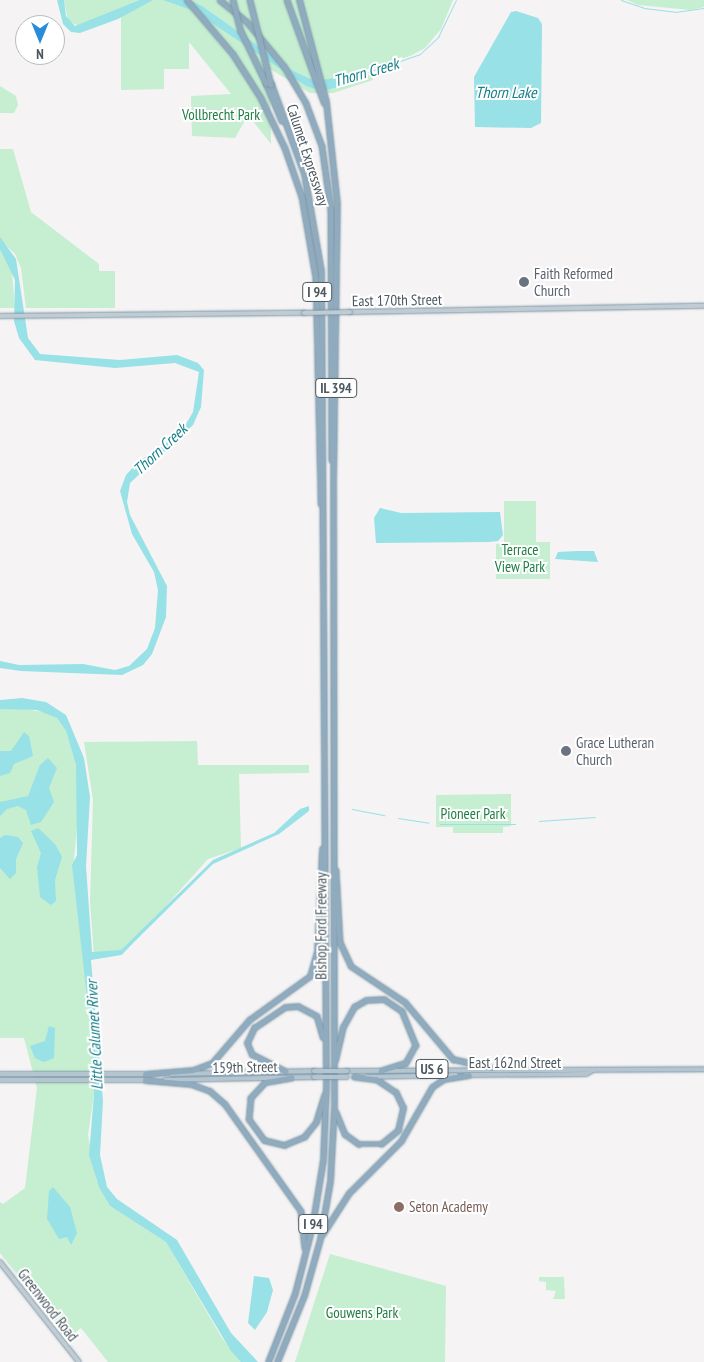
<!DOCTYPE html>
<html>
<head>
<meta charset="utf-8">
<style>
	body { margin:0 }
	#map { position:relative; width:704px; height:1362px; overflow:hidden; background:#f5f3f3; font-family:"PT Sans Narrow",sans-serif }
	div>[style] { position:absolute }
	.green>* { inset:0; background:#c6eed1 }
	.water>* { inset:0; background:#97e1e7 }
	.stream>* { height:1px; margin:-0.5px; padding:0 0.5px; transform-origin:0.5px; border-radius:0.5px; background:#97e1e7 }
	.roads { filter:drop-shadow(0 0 1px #7a96a9) drop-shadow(0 0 1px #7a96a9) }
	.secondary>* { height:4px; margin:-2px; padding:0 2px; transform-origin:2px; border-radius:2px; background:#c0cbd2 }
	.primary>* { height:4px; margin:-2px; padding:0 2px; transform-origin:2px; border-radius:2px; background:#b5c5cf }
	.highway>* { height:4.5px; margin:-2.25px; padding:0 2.25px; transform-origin:2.25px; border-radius:2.25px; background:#8fabbd }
	.bridges { filter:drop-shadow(0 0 1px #7a96a9) drop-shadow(0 0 1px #7a96a9) }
	.secondary-bridge>* { height:4px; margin:-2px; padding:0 2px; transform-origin:2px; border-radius:2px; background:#c0cbd2 }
	.primary-bridge>* { height:4px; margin:-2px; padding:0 2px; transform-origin:2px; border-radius:2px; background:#b5c5cf }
	.highway-bridge>* { height:4.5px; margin:-2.25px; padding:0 2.25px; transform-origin:2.25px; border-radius:2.25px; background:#8fabbd }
	.dots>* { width:14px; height:14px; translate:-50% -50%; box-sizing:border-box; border:2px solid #fff; border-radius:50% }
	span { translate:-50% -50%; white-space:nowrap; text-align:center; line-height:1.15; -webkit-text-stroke:4px #fff; paint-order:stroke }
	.shield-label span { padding:1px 4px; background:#fff; border:1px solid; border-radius:4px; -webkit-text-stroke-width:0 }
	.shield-label { font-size:14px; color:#4c585f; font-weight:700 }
	.park-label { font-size:15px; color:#1f7e43 }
	.street-label { font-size:15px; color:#4c585f }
	.worship-label { font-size:15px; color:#5b616d }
	.left { translate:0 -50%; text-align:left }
	.education-label { font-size:15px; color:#785e54 }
	.water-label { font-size:16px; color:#167f89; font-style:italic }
	.north { position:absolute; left:15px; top:15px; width:50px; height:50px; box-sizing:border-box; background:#fff; border:1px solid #b7bcbf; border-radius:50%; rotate:180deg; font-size:14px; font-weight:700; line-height:20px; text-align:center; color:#4c585f }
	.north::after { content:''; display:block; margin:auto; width:18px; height:22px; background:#298cd9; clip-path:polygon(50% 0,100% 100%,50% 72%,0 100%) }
</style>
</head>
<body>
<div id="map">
	<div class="green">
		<div style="clip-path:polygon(64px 0,145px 0,81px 27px,68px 21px)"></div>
		<div style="clip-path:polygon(151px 0,453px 0,441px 29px,425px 48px,410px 56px,327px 83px,301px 80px,304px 85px,322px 89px,372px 74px,373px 80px,333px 93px,310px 93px,270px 69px,271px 144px,248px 115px,235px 138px,192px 136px,191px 96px,231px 94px,189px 42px,189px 69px,164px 69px,164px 89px,121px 90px,121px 11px)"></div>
		<div style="clip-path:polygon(627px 0,704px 0,704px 7px,691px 10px,638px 5px)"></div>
		<div style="clip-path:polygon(0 86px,16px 96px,18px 105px,14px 113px,0 113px)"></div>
		<div style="clip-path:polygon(0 149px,13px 149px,31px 212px,99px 264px,99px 271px,115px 271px,115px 308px,26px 308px,21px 268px,15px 254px,0 239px)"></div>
		<div style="clip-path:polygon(0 247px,12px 272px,15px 308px,0 308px)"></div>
		<div style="clip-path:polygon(504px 501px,536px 501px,536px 542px,550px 542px,550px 579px,496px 579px,496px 544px,504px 543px)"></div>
		<div style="clip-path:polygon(17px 708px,44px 712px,57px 718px,66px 731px,76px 765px,78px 815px,73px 871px,90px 1016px,94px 1094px,88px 1135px,96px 1179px,110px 1206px,166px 1242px,222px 1338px,241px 1362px,108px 1362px,81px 1328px,68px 1338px,0 1253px,0 1202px,3px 1204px,25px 1188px,37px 1088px,24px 1038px,0 1038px,0 709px)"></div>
		<div style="clip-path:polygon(197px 741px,198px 765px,309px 765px,309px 773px,239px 774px,241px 848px,208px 859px,122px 955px,94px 956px,90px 902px,93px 800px,84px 742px)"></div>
		<div style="clip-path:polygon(511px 794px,511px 826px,503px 827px,503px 833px,453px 833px,453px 827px,436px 827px,436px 795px)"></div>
		<div style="clip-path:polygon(330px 1254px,446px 1286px,445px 1362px,295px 1362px)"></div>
		<div style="clip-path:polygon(539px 1277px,564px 1277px,565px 1299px,553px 1299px,556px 1291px,546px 1290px,546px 1282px,539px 1281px)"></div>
	</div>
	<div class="water">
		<div style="clip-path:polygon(57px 0,64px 0,66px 16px,75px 26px,140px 0,153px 0,118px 19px,80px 33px,71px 32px,63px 24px)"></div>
		<div style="clip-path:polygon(163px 0,190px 0,202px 6px,293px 71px,315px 81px,335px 78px,338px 87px,322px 91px,306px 86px,194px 11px)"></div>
		<div style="clip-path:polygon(516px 11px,538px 18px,542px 24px,541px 123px,531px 128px,475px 127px,474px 77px,511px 12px)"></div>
		<div style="clip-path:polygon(0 237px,16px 259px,28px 338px,40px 354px,120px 360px,177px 355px,198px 363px,204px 370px,201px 407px,193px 425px,130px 483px,127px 502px,130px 515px,167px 586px,166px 617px,152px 654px,143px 665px,122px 675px,21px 671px,0 668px,0 661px,19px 665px,83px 664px,115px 670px,129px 666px,147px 649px,155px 628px,158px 590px,154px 572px,132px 534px,120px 491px,126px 475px,139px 461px,163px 446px,186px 424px,193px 412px,199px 372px,175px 363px,115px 368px,35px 360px,19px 338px,14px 321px,15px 280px,0 249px)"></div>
		<div style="clip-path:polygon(380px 508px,401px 513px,500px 512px,503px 535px,498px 541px,489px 542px,376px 543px,374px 518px)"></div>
		<div style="clip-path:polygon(577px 551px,594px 551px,598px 562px,555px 559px,558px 552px)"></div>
		<div style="clip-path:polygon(22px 698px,46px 702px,66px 715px,84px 758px,90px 797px,86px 866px,92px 952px,121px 950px,213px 860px,274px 833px,300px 809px,309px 806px,309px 811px,279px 834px,213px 864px,121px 955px,91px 960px,103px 1101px,100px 1155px,107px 1187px,117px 1199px,177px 1240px,231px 1333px,258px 1362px,241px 1362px,231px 1351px,166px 1242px,110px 1206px,99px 1187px,89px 1155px,94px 1094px,91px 1032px,72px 865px,77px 855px,76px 765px,66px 731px,57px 718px,37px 710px,0 709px,0 700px)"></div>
		<div style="clip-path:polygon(24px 732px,29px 736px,33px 756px,14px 764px,10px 773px,0 776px,0 751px,11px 751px)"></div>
		<div style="clip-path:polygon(48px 758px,57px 768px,49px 788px,54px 802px,41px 822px,31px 825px,26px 810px,18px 806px,7px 809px,0 816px,0 802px,28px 796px,40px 765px)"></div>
		<div style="clip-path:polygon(38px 828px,55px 844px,62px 857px,55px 880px,56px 901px,51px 905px,40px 897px,37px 867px,41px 853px,31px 831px)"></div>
		<div style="clip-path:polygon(5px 835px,18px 837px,23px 843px,16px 859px,16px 873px,10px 879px,0 868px,0 838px)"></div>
		<div style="clip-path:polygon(49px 1026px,55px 1028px,54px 1058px,44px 1062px,35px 1058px,30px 1046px,45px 1041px)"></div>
		<div style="clip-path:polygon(53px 1187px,70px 1207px,77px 1233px,71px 1245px,67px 1237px,59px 1239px,47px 1219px,49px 1191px)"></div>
		<div style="clip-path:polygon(254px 1276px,269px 1278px,273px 1290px,267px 1312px,255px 1330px,248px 1323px)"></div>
	</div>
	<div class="stream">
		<div style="left:621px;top:0;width:24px;rotate:19deg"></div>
		<div style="left:644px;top:8px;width:31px;rotate:7deg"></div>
		<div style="left:675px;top:12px;width:29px;rotate:-8deg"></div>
		<div style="left:337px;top:83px;width:88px;rotate:-19.3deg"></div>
		<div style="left:420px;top:54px;width:25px;rotate:-43deg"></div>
		<div style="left:438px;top:37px;width:41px;rotate:-64.1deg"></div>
		<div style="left:352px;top:809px;width:33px;rotate:11deg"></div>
		<div style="left:398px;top:818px;width:31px;rotate:9deg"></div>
		<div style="left:539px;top:821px;width:56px;rotate:-4.1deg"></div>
		<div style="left:440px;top:824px;width:75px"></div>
	</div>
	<div class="roads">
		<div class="secondary">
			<div style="left:350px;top:312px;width:354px;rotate:-1deg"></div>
			<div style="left:0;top:316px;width:304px;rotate:-0.6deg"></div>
			<div style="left:0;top:1262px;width:127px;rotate:51.7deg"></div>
		</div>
		<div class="primary">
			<div style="left:347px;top:1071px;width:357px;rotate:-0.3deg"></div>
			<div style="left:0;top:1074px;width:146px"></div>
			<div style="left:171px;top:1074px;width:143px;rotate:-1.2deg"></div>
			<div style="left:466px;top:1075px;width:120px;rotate:-0.5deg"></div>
			<div style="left:586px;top:1074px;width:8px;rotate:-30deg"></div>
			<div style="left:366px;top:1077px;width:90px;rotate:-1.3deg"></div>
			<div style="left:0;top:1080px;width:148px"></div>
			<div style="left:165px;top:1080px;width:149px;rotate:-1.2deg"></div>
		</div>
		<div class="highway">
			<div style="left:187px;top:0;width:71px;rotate:49.6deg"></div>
			<div style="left:233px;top:54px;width:52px;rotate:57.5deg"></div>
			<div style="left:261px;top:98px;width:55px;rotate:64.4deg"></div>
			<div style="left:285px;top:148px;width:52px;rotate:70.9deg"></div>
			<div style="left:302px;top:197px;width:82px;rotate:80.2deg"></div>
			<div style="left:316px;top:278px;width:226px;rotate:88.7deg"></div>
			<div style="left:220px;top:0;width:36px;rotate:39deg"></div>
			<div style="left:248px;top:23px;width:56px;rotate:50.1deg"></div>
			<div style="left:284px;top:66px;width:43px;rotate:59.3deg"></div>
			<div style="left:306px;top:103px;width:46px;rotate:69.6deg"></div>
			<div style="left:322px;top:146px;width:65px;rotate:82deg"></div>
			<div style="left:331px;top:210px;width:250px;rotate:89.8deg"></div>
			<div style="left:287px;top:0;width:109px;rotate:70.1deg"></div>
			<div style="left:266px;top:83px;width:41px;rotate:67.2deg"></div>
			<div style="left:336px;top:870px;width:72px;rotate:86.8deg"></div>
			<div style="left:340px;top:942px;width:26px;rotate:65deg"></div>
			<div style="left:351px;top:966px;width:65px;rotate:33.7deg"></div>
			<div style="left:405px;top:1002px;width:75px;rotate:49.9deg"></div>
			<div style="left:453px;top:1059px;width:39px;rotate:13deg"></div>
			<div style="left:335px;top:1061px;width:35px;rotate:-77deg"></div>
			<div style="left:343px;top:1027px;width:23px;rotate:-61deg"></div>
			<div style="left:354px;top:1007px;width:14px;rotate:-30deg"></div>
			<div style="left:366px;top:1000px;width:18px;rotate:-3deg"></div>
			<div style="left:384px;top:999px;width:22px;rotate:34deg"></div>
			<div style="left:402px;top:1011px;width:37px;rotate:68deg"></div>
			<div style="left:416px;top:1045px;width:21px;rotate:119deg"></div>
			<div style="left:406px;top:1063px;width:26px;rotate:162deg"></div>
			<div style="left:286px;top:1072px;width:38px;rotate:-153deg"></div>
			<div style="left:252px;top:1055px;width:13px;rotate:-113deg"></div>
			<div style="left:247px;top:1043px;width:17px;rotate:-65deg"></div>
			<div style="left:254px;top:1028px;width:37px;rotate:-34deg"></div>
			<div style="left:285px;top:1007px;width:13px;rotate:-4deg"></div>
			<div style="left:298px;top:1006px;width:21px;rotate:28deg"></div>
			<div style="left:317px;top:1016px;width:22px;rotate:74deg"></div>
			<div style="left:145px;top:1074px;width:48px;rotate:-4.8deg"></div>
			<div style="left:193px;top:1070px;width:20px;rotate:-20deg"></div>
			<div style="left:212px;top:1063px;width:57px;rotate:-49.3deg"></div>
			<div style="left:249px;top:1020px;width:75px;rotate:-35.8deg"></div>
			<div style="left:310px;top:976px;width:25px;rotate:-74deg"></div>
			<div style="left:317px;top:952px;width:103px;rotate:-87.2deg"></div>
			<div style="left:292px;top:1078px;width:27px;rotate:170deg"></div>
			<div style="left:265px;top:1083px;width:21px;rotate:133deg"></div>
			<div style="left:251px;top:1098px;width:21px;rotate:95deg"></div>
			<div style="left:249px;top:1119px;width:26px;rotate:54deg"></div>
			<div style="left:264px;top:1140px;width:21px;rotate:14deg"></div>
			<div style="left:284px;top:1145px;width:22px;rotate:-22deg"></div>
			<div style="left:304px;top:1137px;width:19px;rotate:-51deg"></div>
			<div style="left:316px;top:1122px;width:28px;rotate:-73deg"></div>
			<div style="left:145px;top:1080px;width:46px;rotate:5deg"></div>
			<div style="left:191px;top:1084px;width:20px;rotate:20deg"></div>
			<div style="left:210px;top:1091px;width:20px;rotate:41deg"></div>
			<div style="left:225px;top:1104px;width:131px;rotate:54.6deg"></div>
			<div style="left:301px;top:1211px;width:37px;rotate:84deg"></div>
			<div style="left:336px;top:1112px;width:24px;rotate:68deg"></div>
			<div style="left:345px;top:1134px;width:17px;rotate:36deg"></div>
			<div style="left:359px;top:1144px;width:22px"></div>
			<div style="left:381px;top:1144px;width:22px;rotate:-39deg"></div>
			<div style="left:398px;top:1130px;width:23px;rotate:-77deg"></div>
			<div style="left:403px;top:1108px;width:17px;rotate:-115deg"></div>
			<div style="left:396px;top:1093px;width:23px;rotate:-146deg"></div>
			<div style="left:377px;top:1080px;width:23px;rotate:-173deg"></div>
			<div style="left:322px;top:1235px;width:50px;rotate:-57.3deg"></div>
			<div style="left:349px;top:1193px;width:74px;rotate:-45deg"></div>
			<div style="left:401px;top:1141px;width:62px;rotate:-60.1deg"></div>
			<div style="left:432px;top:1087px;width:14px;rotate:-34deg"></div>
			<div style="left:444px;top:1079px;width:25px;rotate:-9deg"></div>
			<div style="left:268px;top:1362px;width:74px;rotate:-68.6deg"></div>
			<div style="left:295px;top:1293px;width:68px;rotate:-75.6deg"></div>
			<div style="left:312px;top:1227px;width:68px;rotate:-80.7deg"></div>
			<div style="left:323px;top:1160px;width:74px;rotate:-87.7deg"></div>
			<div style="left:326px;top:1086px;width:815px;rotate:-90.35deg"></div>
			<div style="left:321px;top:271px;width:98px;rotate:-99.9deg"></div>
			<div style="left:304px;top:174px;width:96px;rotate:-110.1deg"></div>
			<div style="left:277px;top:1362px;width:71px;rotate:-67.8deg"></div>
			<div style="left:304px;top:1296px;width:59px;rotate:-74.3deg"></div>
			<div style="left:320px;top:1239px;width:59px;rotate:-80.2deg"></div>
			<div style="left:330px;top:1181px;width:74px;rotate:-86.9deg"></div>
			<div style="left:334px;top:1107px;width:626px;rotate:-90.09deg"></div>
			<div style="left:333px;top:481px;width:277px;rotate:-89.2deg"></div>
			<div style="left:337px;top:204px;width:103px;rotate:-96.2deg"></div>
			<div style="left:326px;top:102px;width:106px;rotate:-104.8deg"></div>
		</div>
	</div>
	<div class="bridges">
		<div class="secondary-bridge">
			<div style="left:304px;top:313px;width:46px;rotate:-1.2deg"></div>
		</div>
		<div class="primary-bridge">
			<div style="left:314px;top:1071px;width:33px"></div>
			<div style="left:314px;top:1077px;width:33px"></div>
		</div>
		<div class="highway-bridge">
			<div style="left:233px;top:0;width:32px;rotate:76deg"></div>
			<div style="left:241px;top:31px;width:58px;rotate:64.3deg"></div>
			<div style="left:250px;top:0;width:87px;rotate:76deg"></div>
		</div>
	</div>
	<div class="dots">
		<div style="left:524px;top:282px;background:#6b7280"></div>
		<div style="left:566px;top:751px;background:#6b7280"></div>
		<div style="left:399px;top:1207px;background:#8d6e63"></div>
	</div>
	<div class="shield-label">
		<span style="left:317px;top:292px">I 94</span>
		<span style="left:336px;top:388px">IL 394</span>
		<span style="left:432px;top:1069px">US 6</span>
		<span style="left:313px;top:1224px">I 94</span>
	</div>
	<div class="park-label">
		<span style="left:221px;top:115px">Vollbrecht Park</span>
		<span style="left:520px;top:558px">Terrace<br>View Park</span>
		<span style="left:473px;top:814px">Pioneer Park</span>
		<span style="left:362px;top:1313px">Gouwens Park</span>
	</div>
	<div class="street-label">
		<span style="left:308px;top:155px;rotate:72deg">Calumet Expressway</span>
		<span style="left:397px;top:300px;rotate:-1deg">East 170th Street</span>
		<span style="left:321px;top:926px;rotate:-90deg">Bishop Ford Freeway</span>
		<span style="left:515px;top:1063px">East 162nd Street</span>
		<span style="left:245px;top:1067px;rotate:-1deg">159th Street</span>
		<span style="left:48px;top:1305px;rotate:52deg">Greenwood Road</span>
	</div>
	<div class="worship-label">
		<span class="left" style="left:534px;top:282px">Faith Reformed<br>Church</span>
		<span class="left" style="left:576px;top:751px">Grace Lutheran<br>Church</span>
	</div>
	<div class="education-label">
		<span class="left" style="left:409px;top:1207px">Seton Academy</span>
	</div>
	<div class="water-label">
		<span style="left:366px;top:72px;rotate:-16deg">Thorn Creek</span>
		<span style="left:506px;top:92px">Thorn Lake</span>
		<span style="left:160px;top:449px;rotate:-43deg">Thorn Creek</span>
		<span style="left:94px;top:1035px;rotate:-93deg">Little Calumet River</span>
	</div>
	<div class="north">N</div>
</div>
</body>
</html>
